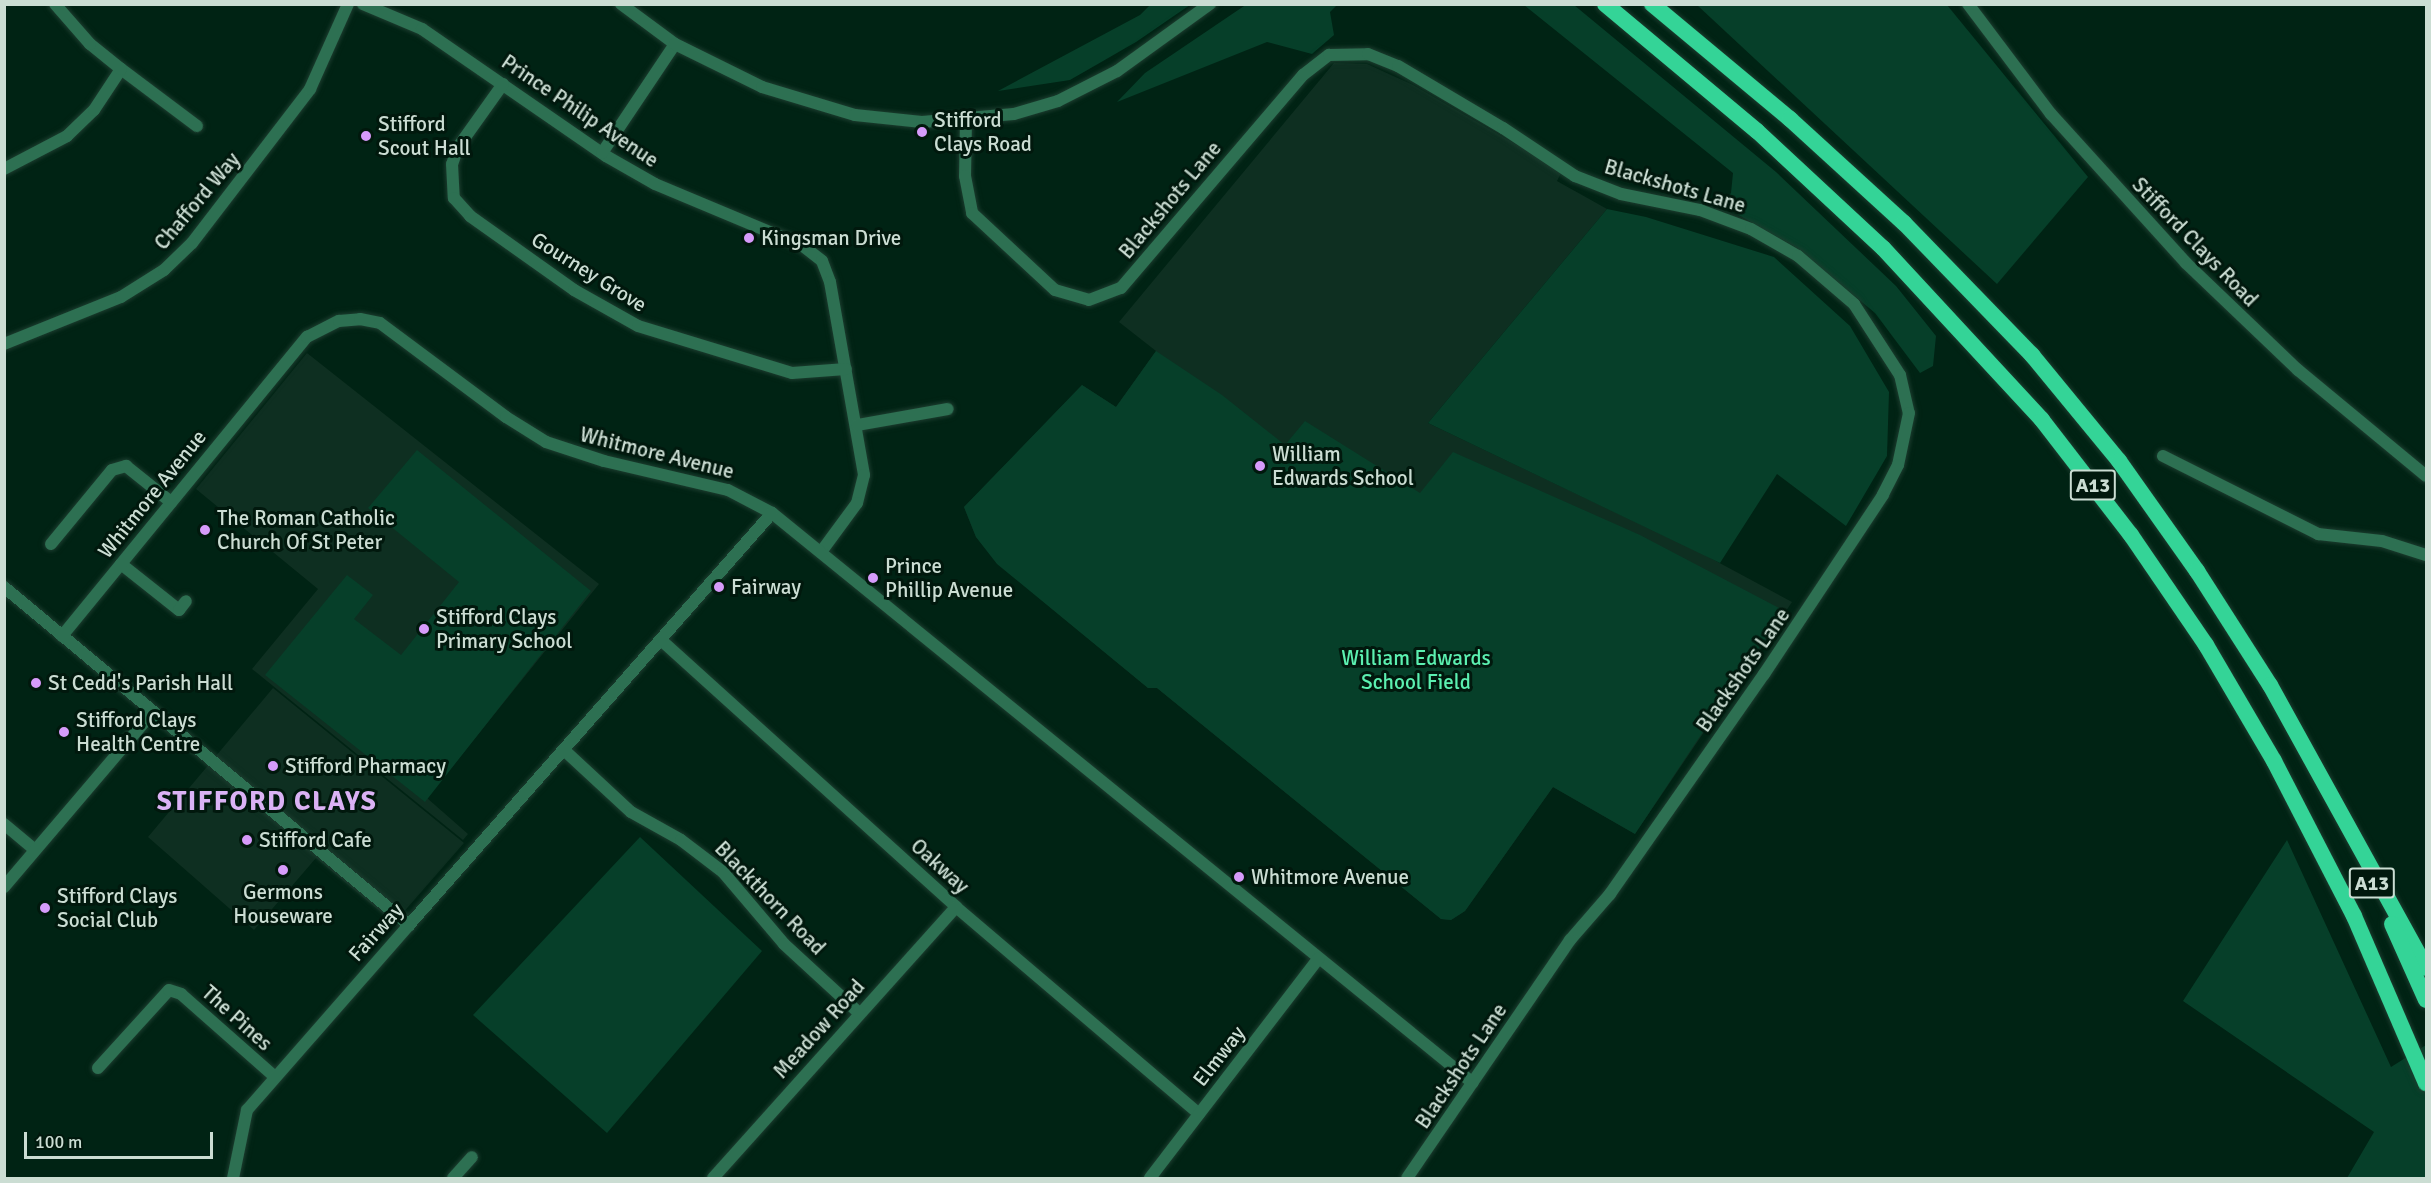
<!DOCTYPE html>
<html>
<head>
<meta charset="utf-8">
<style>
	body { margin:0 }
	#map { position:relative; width:2431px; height:1183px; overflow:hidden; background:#002314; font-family:Signika,sans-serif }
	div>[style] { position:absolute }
	.built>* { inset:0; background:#0e2f21 }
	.green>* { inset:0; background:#063f29 }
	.roads { filter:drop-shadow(0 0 2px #1c3d2f) drop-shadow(0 0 2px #1c3d2f) }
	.minor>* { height:12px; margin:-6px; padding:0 6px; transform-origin:6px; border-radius:6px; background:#2d7052 }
	.tertiary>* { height:12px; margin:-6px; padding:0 6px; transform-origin:6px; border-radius:6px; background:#2d7052 }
	.trunk>* { height:16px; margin:-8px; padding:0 8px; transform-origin:8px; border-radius:8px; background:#34d497 }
	.dots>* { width:16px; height:16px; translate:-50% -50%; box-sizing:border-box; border:3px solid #01180d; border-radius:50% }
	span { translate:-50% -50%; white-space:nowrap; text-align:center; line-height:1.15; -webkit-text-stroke:6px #01180d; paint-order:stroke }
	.shield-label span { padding:2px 4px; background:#01180d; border:2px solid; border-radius:4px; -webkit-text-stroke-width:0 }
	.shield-label { font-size:20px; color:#cbddd3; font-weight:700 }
	.street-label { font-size:21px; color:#cbddd3 }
	.poi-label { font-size:21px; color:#cbddd3 }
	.left { translate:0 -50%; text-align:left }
	.park-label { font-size:21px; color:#5bf0b0 }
	.district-label { font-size:27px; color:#dab2f4; font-weight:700; letter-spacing:1.5px }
	.frame { position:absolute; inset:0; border:6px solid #cbddd3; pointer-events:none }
	.scale { position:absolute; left:24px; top:1132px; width:189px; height:27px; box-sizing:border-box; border:3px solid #cbddd3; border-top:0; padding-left:8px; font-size:18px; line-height:21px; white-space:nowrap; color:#cbddd3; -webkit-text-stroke:4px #01180d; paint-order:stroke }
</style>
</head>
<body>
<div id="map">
	<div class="built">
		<div style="clip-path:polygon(1334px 63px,1367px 64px,1413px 85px,1562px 171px,1557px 181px,1607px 209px,1428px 423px,1701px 553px,1792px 602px,1635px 834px,1553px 787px,1465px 911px,1451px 920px,1441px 919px,1157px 688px,1148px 688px,998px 564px,976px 537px,964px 507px,1082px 385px,1116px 407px,1156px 351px,1119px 322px)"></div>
		<div style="clip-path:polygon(307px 353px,599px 584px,427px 798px,468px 834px,463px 840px,252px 669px,318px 589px,196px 489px)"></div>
		<div style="clip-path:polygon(273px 688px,464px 843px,394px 923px,316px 858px,254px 930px,148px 837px)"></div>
	</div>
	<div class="green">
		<div style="clip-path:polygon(1247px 4px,1337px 5px,1330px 12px,1334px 35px,1312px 54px,1267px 42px,1117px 102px,1145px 73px)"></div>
		<div style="clip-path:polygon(1150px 5px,1190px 5px,1136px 42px,1070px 80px,998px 91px,1140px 15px)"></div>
		<div style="clip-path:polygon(1524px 5px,1574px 5px,1776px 172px,1896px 286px,1936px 336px,1933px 366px,1920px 373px,1875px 313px,1797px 248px,1721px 205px,1731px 193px,1733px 173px)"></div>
		<div style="clip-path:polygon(1697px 5px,1947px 5px,2088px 177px,1997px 284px)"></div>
		<div style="clip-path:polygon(1607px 209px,1646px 217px,1774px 257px,1850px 326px,1889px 392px,1887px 456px,1846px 526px,1777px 474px,1720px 563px,1428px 423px)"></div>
		<div style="clip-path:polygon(1156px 351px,1222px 395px,1285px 445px,1305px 421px,1420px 493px,1453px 452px,1640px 535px,1781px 609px,1774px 625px,1635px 834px,1553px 787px,1465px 911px,1451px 920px,1441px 919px,1157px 688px,1148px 688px,997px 564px,976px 537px,964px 507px,1082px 385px,1116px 407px)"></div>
		<div style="clip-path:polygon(417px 450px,591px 591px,425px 802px,265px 675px,347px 575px,373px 595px,354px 619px,401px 655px,459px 582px,368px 508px)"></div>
		<div style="clip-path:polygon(640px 837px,762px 951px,607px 1133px,473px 1015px)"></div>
		<div style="clip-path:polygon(2287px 840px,2391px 1067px,2426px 1045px,2426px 1178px,2347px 1178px,2374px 1132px,2183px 1001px)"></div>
	</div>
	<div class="roads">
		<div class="minor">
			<div style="left:363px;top:4px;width:64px;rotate:23deg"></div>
			<div style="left:422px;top:29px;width:224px;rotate:34.6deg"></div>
			<div style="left:606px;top:156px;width:56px;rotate:29.7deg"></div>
			<div style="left:655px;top:184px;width:160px;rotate:22.7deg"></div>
			<div style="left:803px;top:246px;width:24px;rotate:38deg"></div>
			<div style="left:822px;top:261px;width:22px;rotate:69deg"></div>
			<div style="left:830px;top:282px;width:196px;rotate:80deg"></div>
			<div style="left:864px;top:475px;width:29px;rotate:104deg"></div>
			<div style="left:857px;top:503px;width:61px;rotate:126.3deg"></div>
			<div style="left:121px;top:69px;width:95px;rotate:36.9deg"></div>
			<div style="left:503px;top:84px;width:77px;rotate:125.5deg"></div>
			<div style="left:458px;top:147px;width:18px;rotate:109deg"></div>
			<div style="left:452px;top:164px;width:34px;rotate:87deg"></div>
			<div style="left:454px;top:198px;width:24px;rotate:48deg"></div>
			<div style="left:470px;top:216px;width:128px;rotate:35.4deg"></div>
			<div style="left:574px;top:290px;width:73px;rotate:29.4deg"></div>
			<div style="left:638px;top:326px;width:161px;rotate:17deg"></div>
			<div style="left:792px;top:373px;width:54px;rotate:-4.2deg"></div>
			<div style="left:602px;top:153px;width:131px;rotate:-56.2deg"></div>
			<div style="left:4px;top:169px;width:71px;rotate:-27.6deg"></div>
			<div style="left:67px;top:136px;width:37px;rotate:-44deg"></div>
			<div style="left:94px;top:110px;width:49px;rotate:-56.6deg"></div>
			<div style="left:121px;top:69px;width:40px;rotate:-141deg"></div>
			<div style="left:90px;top:44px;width:53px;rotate:-131.2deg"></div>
			<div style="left:4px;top:344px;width:126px;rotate:-21.9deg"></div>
			<div style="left:121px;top:297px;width:51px;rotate:-32.1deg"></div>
			<div style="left:164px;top:270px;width:39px;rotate:-44deg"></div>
			<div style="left:192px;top:243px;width:194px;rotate:-52.5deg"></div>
			<div style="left:310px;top:89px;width:93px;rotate:-65.9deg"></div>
			<div style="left:857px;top:425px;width:92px;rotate:-10deg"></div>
			<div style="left:2163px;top:456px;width:174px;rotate:26.7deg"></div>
			<div style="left:2318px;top:534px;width:64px;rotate:6.2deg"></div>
			<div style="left:2382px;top:541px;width:46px;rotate:17.7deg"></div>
			<div style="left:51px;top:544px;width:96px;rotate:-50.5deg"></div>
			<div style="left:112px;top:470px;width:15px;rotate:-16deg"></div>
			<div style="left:126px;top:466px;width:58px;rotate:38.7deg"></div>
			<div style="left:121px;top:564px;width:74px;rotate:38.4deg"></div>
			<div style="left:179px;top:610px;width:11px;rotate:-52deg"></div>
			<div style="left:62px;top:636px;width:387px;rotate:-50.7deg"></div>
			<div style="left:307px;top:337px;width:36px;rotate:-27deg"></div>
			<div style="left:339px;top:321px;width:21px;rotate:-5deg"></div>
			<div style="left:360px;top:319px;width:20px;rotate:11deg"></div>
			<div style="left:380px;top:323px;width:157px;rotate:36.7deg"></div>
			<div style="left:506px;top:417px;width:47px;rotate:32deg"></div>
			<div style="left:546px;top:442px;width:61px;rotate:18.1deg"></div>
			<div style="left:604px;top:461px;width:127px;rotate:13.2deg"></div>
			<div style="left:728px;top:490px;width:50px;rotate:27.6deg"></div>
			<div style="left:772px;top:513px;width:903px;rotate:39.12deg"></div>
			<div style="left:661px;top:640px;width:398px;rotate:42.1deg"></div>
			<div style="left:956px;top:907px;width:319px;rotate:40.4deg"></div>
			<div style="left:564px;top:750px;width:91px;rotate:42.8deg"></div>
			<div style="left:631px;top:812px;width:57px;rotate:29.2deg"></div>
			<div style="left:681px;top:840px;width:53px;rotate:37.3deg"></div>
			<div style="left:723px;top:872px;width:94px;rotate:49.7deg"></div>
			<div style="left:784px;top:944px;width:102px;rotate:42.6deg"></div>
			<div style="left:4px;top:824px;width:40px;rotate:40deg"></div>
			<div style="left:4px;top:887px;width:230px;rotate:-49.6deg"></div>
			<div style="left:409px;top:925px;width:549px;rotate:-48.62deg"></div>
			<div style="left:98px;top:1068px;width:105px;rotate:-47.7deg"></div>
			<div style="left:169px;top:990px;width:13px;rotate:18deg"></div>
			<div style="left:181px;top:994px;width:125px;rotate:41.4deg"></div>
			<div style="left:453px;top:1178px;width:28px;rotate:-48deg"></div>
			<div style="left:713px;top:1178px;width:364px;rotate:-48.1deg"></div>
			<div style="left:1150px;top:1178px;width:277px;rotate:-52.5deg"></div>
		</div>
		<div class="tertiary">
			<div style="left:621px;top:4px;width:67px;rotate:36.5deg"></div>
			<div style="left:675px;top:44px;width:97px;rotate:26.3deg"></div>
			<div style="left:762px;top:87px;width:97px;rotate:16.8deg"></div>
			<div style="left:855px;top:115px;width:67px;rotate:6deg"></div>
			<div style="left:922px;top:122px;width:92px;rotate:-5deg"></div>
			<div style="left:1014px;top:114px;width:46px;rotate:-16.5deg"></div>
			<div style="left:1058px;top:101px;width:66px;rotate:-27deg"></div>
			<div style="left:1117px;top:71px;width:115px;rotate:-35.8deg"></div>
			<div style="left:1968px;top:4px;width:138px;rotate:53deg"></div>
			<div style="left:2051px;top:114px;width:201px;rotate:47.8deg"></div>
			<div style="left:2186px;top:263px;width:155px;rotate:43.7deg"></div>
			<div style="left:2298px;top:370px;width:166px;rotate:39.6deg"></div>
			<div style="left:966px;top:120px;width:56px;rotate:91deg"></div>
			<div style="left:965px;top:176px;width:38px;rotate:79deg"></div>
			<div style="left:972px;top:213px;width:113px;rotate:42.9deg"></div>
			<div style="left:1055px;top:290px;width:35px;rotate:16deg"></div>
			<div style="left:1089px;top:300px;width:34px;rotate:-21deg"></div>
			<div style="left:1121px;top:288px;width:280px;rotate:-49.5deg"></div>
			<div style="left:1303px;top:75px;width:33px;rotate:-38deg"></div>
			<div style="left:1329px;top:55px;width:39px;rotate:-1deg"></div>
			<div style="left:1368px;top:54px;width:32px;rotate:22deg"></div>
			<div style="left:1398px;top:66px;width:122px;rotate:30.6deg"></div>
			<div style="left:1503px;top:128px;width:87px;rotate:33.7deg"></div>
			<div style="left:1575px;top:176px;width:49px;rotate:21.4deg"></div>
			<div style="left:1621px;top:194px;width:81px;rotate:11.4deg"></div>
			<div style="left:1700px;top:210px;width:54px;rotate:20.4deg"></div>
			<div style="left:1751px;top:229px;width:54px;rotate:29.9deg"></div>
			<div style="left:1798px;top:256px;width:74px;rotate:40.6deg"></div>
			<div style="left:1854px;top:304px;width:85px;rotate:57.1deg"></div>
			<div style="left:1900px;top:375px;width:39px;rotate:77deg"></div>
			<div style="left:1909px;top:413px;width:53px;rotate:101.9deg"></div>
			<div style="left:1898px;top:465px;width:34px;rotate:117deg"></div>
			<div style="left:1883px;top:495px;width:215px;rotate:123.6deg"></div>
			<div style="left:1764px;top:674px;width:269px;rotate:125deg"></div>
			<div style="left:1610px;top:894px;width:61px;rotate:131deg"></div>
			<div style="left:1570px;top:940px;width:288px;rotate:124.4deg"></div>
			<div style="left:4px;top:587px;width:528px;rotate:39.85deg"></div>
			<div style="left:409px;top:925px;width:246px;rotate:131.2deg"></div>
			<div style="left:247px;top:1110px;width:69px;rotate:101.6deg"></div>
		</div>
		<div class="trunk">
			<div style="left:1605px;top:4px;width:198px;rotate:39.9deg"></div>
			<div style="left:1757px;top:131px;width:172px;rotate:42.9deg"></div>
			<div style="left:1883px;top:248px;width:234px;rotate:47.2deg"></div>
			<div style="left:2042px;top:420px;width:145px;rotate:52.3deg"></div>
			<div style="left:2131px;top:535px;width:133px;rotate:55.7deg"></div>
			<div style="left:2206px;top:645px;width:134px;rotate:59.6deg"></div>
			<div style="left:2274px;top:761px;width:174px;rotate:62.7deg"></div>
			<div style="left:2354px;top:916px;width:182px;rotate:66.7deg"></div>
			<div style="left:1652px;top:4px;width:180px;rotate:39.8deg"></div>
			<div style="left:1790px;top:119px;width:154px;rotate:42.4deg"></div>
			<div style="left:1904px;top:223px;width:184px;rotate:45.9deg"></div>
			<div style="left:2032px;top:355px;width:137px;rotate:50.6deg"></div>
			<div style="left:2119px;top:461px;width:135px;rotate:54.7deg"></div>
			<div style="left:2197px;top:571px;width:135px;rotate:57.4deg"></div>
			<div style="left:2270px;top:685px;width:323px;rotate:61.1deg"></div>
			<div style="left:2392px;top:924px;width:83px;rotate:65.9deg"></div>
		</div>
	</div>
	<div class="dots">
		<div style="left:922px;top:132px;background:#d69bfa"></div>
		<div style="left:366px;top:136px;background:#d69bfa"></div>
		<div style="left:749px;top:238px;background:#d69bfa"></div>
		<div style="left:1260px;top:466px;background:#d69bfa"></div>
		<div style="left:205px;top:530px;background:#d69bfa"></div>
		<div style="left:873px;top:578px;background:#d69bfa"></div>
		<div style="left:719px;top:587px;background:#d69bfa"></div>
		<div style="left:424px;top:629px;background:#d69bfa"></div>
		<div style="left:36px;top:683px;background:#d69bfa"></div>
		<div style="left:64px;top:732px;background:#d69bfa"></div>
		<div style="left:273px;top:766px;background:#d69bfa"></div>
		<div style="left:247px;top:840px;background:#d69bfa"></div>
		<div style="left:283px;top:870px;background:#d69bfa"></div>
		<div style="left:1239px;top:877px;background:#d69bfa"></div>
		<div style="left:45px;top:908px;background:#d69bfa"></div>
	</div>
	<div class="shield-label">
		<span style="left:2093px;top:485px">A13</span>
		<span style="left:2372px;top:883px">A13</span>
	</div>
	<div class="street-label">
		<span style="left:580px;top:111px;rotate:34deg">Prince Philip Avenue</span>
		<span style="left:1675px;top:186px;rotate:16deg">Blackshots Lane</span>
		<span style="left:1170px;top:200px;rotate:-50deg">Blackshots Lane</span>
		<span style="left:197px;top:201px;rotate:-50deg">Chafford Way</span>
		<span style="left:2195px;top:242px;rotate:46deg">Stifford Clays Road</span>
		<span style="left:589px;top:272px;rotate:32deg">Gourney Grove</span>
		<span style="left:657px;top:453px;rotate:14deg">Whitmore Avenue</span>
		<span style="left:152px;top:494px;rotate:-51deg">Whitmore Avenue</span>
		<span style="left:1743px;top:670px;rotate:-55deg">Blackshots Lane</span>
		<span style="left:940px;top:866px;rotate:42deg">Oakway</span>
		<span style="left:770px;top:898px;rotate:46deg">Blackthorn Road</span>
		<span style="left:376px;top:932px;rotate:-48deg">Fairway</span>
		<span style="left:237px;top:1018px;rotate:42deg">The Pines</span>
		<span style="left:819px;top:1029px;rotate:-48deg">Meadow Road</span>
		<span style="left:1219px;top:1056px;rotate:-52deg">Elmway</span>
		<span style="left:1461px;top:1066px;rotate:-56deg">Blackshots Lane</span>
	</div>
	<div class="poi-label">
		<span class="left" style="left:934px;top:132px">Stifford<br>Clays Road</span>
		<span class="left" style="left:378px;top:136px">Stifford<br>Scout Hall</span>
		<span class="left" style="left:761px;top:238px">Kingsman Drive</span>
		<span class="left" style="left:1272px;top:466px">William<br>Edwards School</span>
		<span class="left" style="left:217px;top:530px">The Roman Catholic<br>Church Of St Peter</span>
		<span class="left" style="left:885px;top:578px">Prince<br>Phillip Avenue</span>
		<span class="left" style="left:731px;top:587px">Fairway</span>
		<span class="left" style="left:436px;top:629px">Stifford Clays<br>Primary School</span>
		<span class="left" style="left:48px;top:683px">St Cedd's Parish Hall</span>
		<span class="left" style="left:76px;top:732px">Stifford Clays<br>Health Centre</span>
		<span class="left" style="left:285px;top:766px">Stifford Pharmacy</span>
		<span class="left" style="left:259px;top:840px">Stifford Cafe</span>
		<span class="left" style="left:1251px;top:877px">Whitmore Avenue</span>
		<span style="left:283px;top:904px">Germons<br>Houseware</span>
		<span class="left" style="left:57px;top:908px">Stifford Clays<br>Social Club</span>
	</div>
	<div class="park-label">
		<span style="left:1416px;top:670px">William Edwards<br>School Field</span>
	</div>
	<div class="district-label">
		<span style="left:267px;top:802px">STIFFORD CLAYS</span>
	</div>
	<div class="frame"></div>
	<div class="scale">100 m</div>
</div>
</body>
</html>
